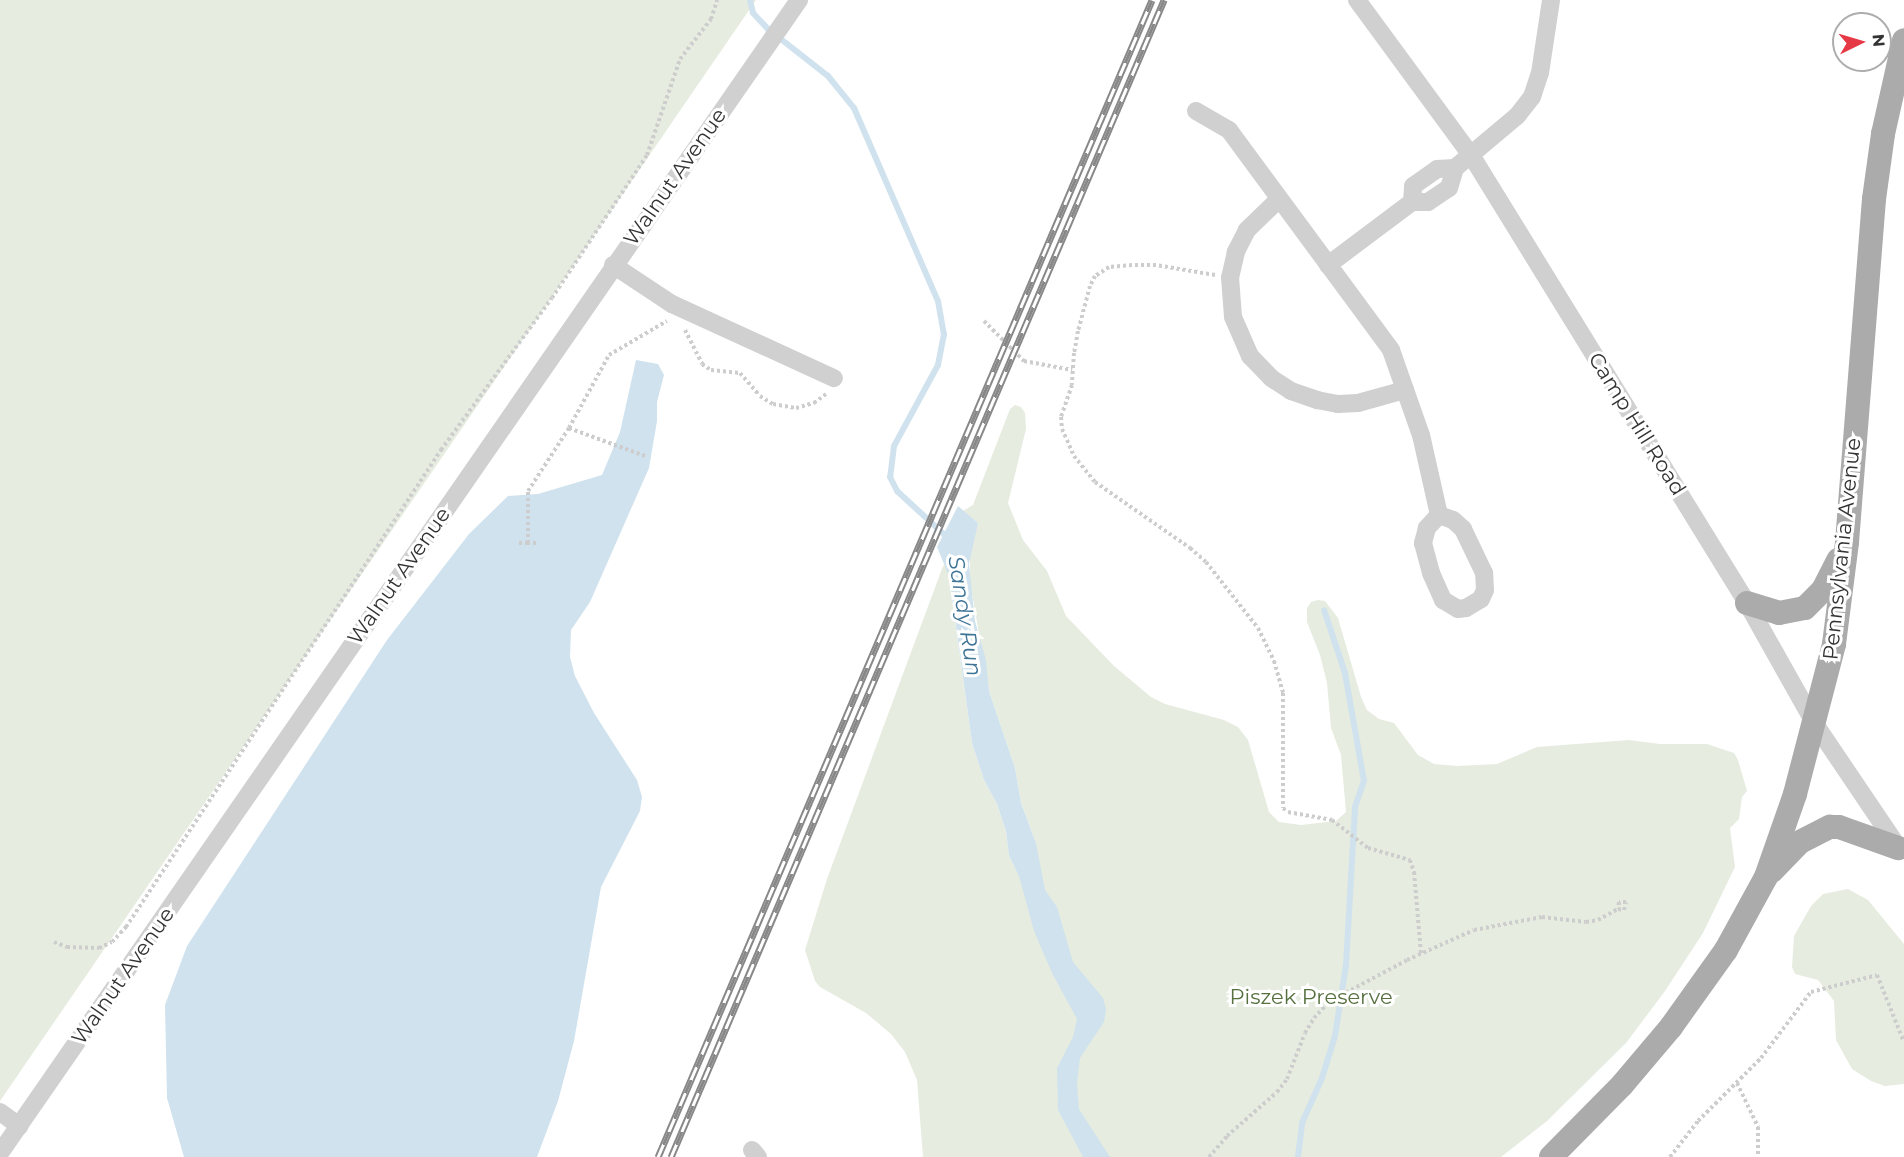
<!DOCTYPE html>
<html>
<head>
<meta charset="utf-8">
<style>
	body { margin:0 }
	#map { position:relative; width:1904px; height:1157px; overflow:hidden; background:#fff; font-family:Montserrat,sans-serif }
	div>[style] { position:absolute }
	.green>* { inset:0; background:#e6ecdf }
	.water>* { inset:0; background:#cfe2ee }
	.stream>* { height:6px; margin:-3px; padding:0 3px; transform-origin:3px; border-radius:3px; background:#cfe2ee }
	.path>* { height:4px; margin-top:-2px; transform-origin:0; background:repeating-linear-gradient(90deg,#cdcdcd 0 3px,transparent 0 6px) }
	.minor>* { height:18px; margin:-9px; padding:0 9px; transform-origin:9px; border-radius:9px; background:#d0d0d0 }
	.major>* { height:24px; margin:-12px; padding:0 12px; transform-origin:12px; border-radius:12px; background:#ababab }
	.rail>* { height:7px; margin-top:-3.5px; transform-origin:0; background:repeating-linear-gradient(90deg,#fff 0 14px,#888 0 28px); box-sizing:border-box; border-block:2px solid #888 }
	span { translate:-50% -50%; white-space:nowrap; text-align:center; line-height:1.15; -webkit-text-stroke:6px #fff; paint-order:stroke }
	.street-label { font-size:21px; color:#333 }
	.park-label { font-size:21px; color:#56703f }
	.water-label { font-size:22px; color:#3f7597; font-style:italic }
	.north { position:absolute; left:1832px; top:12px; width:60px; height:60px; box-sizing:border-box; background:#fff; border:2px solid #adadad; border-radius:50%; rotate:85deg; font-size:16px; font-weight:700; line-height:24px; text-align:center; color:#333 }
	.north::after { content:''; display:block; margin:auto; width:21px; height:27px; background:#e63946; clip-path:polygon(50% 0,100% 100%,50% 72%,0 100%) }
</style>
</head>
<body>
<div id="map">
	<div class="green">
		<div style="clip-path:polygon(0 0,756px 0,0 1101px)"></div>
		<div style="clip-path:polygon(1015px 405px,1021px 407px,1025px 413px,1026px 429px,1008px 503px,1023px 540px,1047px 571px,1066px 616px,1114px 666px,1151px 697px,1165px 704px,1224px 720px,1238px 727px,1248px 740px,1269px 812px,1279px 822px,1301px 825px,1336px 821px,1346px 812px,1341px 755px,1331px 728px,1327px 683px,1320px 655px,1307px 622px,1307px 608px,1311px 602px,1318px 600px,1325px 601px,1338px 618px,1361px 697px,1367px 710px,1379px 719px,1394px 723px,1418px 755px,1434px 764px,1457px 766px,1497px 764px,1537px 747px,1629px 740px,1660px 744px,1707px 744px,1734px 753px,1738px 760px,1747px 791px,1742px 797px,1739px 819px,1730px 828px,1735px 867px,1703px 933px,1665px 991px,1626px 1043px,1547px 1121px,1501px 1157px,923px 1157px,917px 1080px,905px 1052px,891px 1034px,866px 1013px,820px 987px,815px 981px,805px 950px,827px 879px,943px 566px,947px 564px,972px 743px,984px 780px,997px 804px,1006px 831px,1009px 856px,1015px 868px,1036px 843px,1021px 803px,1015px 768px,989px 691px,970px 582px,970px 548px,978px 523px,963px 511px,973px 505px,1010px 409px)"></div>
		<div style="clip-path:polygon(1848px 889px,1868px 900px,1904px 944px,1904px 1084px,1885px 1086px,1871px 1081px,1852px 1069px,1836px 1040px,1834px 1001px,1818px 980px,1795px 974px,1792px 967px,1794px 936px,1811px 906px,1823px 894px)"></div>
	</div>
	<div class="water">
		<div style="clip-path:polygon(636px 360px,658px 364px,664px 375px,657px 402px,657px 421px,649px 468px,590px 602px,571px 630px,570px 657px,575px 676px,594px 713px,637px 780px,642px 797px,640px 811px,601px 887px,574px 1041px,558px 1101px,537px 1157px,184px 1157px,167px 1098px,165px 1005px,187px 946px,387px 640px,469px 534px,508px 496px,538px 494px,602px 475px,620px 432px)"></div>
		<div style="clip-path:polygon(958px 506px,978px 523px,969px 564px,975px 621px,986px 660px,989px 691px,1015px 768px,1021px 803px,1036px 843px,1045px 890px,1057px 907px,1073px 962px,1103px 998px,1106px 1009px,1104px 1022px,1080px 1058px,1077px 1083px,1079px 1109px,1110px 1157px,1083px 1157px,1058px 1110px,1057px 1068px,1073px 1037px,1077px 1019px,1052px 973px,1034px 931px,1019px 876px,1009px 856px,1006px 831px,997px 804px,984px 780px,972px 743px,949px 576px,937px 547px)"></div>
	</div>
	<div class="stream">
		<div style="left:750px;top:0;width:13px;rotate:77deg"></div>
		<div style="left:753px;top:13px;width:22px;rotate:47deg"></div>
		<div style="left:768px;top:29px;width:76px;rotate:38.1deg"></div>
		<div style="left:828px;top:76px;width:41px;rotate:50.9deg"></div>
		<div style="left:854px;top:108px;width:210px;rotate:66.5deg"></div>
		<div style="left:938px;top:301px;width:34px;rotate:80deg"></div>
		<div style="left:944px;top:334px;width:32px;rotate:101deg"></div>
		<div style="left:938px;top:365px;width:92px;rotate:118.5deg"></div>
		<div style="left:894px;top:446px;width:31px;rotate:97deg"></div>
		<div style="left:890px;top:477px;width:16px;rotate:63deg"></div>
		<div style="left:897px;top:491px;width:71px;rotate:42.7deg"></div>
		<div style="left:1298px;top:1157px;width:34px;rotate:-83deg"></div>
		<div style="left:1302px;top:1123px;width:49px;rotate:-66deg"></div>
		<div style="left:1322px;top:1078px;width:44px;rotate:-72.8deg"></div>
		<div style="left:1335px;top:1036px;width:72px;rotate:-81.2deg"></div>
		<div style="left:1346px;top:965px;width:158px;rotate:-86.7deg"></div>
		<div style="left:1355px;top:807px;width:28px;rotate:-71deg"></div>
		<div style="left:1364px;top:781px;width:110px;rotate:-100deg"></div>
		<div style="left:1345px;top:673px;width:66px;rotate:-108.4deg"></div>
	</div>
	<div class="path">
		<div style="left:1215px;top:275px;width:60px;rotate:-170.4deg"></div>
		<div style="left:1156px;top:265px;width:24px;rotate:180deg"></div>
		<div style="left:1132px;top:265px;width:23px;rotate:175deg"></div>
		<div style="left:1109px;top:267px;width:17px;rotate:147deg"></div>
		<div style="left:1095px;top:276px;width:11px;rotate:117deg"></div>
		<div style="left:1090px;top:286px;width:47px;rotate:104.9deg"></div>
		<div style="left:1078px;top:331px;width:22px;rotate:100deg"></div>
		<div style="left:1074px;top:353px;width:32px;rotate:94deg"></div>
		<div style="left:1072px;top:385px;width:34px;rotate:109deg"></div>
		<div style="left:1061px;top:417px;width:12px;rotate:85deg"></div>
		<div style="left:1062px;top:429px;width:30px;rotate:66deg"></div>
		<div style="left:1074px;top:456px;width:33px;rotate:51deg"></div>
		<div style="left:1095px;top:482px;width:116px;rotate:34.8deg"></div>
		<div style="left:1190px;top:548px;width:21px;rotate:41deg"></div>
		<div style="left:1206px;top:562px;width:84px;rotate:51.8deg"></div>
		<div style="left:1258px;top:628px;width:37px;rotate:64deg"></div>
		<div style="left:1274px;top:661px;width:33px;rotate:74deg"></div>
		<div style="left:1283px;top:693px;width:115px;rotate:90deg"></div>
		<div style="left:1283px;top:808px;width:6px;rotate:39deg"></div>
		<div style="left:1288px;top:812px;width:45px;rotate:10.3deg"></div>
		<div style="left:1332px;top:820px;width:46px;rotate:37.9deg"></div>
		<div style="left:1368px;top:848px;width:44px;rotate:15.9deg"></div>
		<div style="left:1410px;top:860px;width:13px;rotate:72deg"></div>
		<div style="left:1414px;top:872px;width:82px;rotate:85.1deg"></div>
		<div style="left:984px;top:321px;width:57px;rotate:45deg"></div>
		<div style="left:1024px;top:361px;width:49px;rotate:10.6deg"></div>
		<div style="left:685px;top:330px;width:38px;rotate:63deg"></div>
		<div style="left:702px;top:364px;width:11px;rotate:34deg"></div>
		<div style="left:711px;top:370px;width:29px;rotate:6deg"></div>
		<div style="left:740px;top:373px;width:30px;rotate:49deg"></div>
		<div style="left:760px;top:396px;width:15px;rotate:32deg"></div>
		<div style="left:773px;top:404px;width:23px;rotate:10deg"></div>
		<div style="left:796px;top:408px;width:19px;rotate:-16deg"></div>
		<div style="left:814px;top:403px;width:15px;rotate:-37deg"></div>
		<div style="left:645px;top:456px;width:81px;rotate:-159.8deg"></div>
		<div style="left:569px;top:428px;width:83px;rotate:-61.3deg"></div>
		<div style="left:609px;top:355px;width:67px;rotate:-30.4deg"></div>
		<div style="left:519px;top:543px;width:9px"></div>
		<div style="left:536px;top:543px;width:8px;rotate:180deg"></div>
		<div style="left:528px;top:543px;width:52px;rotate:-90deg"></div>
		<div style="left:528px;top:491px;width:75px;rotate:-56.9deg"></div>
		<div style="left:54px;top:942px;width:14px;rotate:21deg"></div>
		<div style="left:67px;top:947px;width:32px;rotate:2deg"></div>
		<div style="left:99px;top:948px;width:14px;rotate:-25deg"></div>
		<div style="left:112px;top:942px;width:21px;rotate:-47deg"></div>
		<div style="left:126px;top:927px;width:572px;rotate:-56.56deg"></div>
		<div style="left:441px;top:450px;width:188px;rotate:-53.9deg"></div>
		<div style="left:552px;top:298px;width:172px;rotate:-56.4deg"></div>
		<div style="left:647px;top:155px;width:102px;rotate:-71deg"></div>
		<div style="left:680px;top:59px;width:51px;rotate:-52.2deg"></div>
		<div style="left:711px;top:19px;width:20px;rotate:-72deg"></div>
		<div style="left:1737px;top:1083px;width:49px;rotate:64.5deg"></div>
		<div style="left:1758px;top:1127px;width:30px;rotate:90deg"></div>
		<div style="left:1209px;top:1157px;width:28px;rotate:-49deg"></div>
		<div style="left:1227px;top:1136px;width:67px;rotate:-41.3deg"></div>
		<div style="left:1277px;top:1092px;width:16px;rotate:-52deg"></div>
		<div style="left:1287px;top:1079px;width:49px;rotate:-68.6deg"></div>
		<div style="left:1305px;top:1033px;width:17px;rotate:-59deg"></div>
		<div style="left:1314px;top:1018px;width:23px;rotate:-47deg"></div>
		<div style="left:1330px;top:1001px;width:87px;rotate:-28deg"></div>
		<div style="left:1407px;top:960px;width:73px;rotate:-24.1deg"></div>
		<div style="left:1474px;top:930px;width:69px;rotate:-10.8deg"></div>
		<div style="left:1542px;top:917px;width:44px;rotate:6.5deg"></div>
		<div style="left:1586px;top:922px;width:12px;rotate:-9deg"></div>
		<div style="left:1598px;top:920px;width:23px;rotate:-29deg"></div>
		<div style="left:1618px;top:909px;width:6px;rotate:9deg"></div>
		<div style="left:1624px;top:910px;width:8px;rotate:-76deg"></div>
		<div style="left:1626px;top:902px;width:7px;rotate:180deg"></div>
		<div style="left:1619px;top:902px;width:7px;rotate:98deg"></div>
		<div style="left:1670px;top:1157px;width:46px;rotate:-52.1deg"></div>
		<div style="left:1698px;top:1121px;width:89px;rotate:-45deg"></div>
		<div style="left:1761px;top:1058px;width:83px;rotate:-52.9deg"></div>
		<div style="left:1811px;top:992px;width:68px;rotate:-14.4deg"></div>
		<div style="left:1877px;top:975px;width:72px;rotate:68.1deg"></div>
	</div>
	<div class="minor">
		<div style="left:1357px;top:0;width:192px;rotate:53.7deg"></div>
		<div style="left:1471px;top:155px;width:526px;rotate:58.36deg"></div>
		<div style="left:1747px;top:603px;width:139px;rotate:60.7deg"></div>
		<div style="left:1815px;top:724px;width:152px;rotate:56deg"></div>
		<div style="left:1196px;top:111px;width:38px;rotate:30deg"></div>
		<div style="left:1229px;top:130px;width:273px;rotate:53.6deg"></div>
		<div style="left:1391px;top:350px;width:90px;rotate:70.6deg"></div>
		<div style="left:1421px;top:435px;width:82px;rotate:77.3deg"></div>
		<div style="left:1439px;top:515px;width:18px;rotate:133deg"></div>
		<div style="left:1427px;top:528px;width:16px;rotate:105deg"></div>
		<div style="left:1423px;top:543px;width:31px;rotate:75deg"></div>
		<div style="left:1431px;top:573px;width:30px;rotate:66deg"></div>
		<div style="left:1443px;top:600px;width:17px;rotate:31deg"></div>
		<div style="left:1458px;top:609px;width:8px;rotate:-7deg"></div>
		<div style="left:1466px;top:608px;width:17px;rotate:-31deg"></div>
		<div style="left:1481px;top:599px;width:10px;rotate:-66deg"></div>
		<div style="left:1485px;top:590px;width:17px;rotate:-93deg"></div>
		<div style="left:1484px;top:573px;width:49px;rotate:-115.5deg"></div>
		<div style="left:1463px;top:529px;width:13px;rotate:-138deg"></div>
		<div style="left:1453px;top:520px;width:15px;rotate:-160deg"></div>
		<div style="left:1279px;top:199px;width:45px;rotate:135.9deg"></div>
		<div style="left:1247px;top:230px;width:25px;rotate:117deg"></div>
		<div style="left:1236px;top:252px;width:26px;rotate:103deg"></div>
		<div style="left:1230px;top:277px;width:40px;rotate:85.7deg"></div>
		<div style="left:1233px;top:317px;width:43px;rotate:66.4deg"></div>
		<div style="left:1250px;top:356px;width:30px;rotate:46deg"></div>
		<div style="left:1271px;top:378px;width:24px;rotate:33deg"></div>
		<div style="left:1291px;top:391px;width:28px;rotate:19deg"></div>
		<div style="left:1317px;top:400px;width:21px;rotate:11deg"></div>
		<div style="left:1338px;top:404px;width:20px;rotate:-3deg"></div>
		<div style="left:1358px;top:403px;width:49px;rotate:-15.5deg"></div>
		<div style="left:1412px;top:202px;width:16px;rotate:-86deg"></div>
		<div style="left:1413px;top:186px;width:29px;rotate:-35deg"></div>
		<div style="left:1437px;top:169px;width:18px;rotate:-3deg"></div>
		<div style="left:613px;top:265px;width:71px;rotate:33.5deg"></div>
		<div style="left:672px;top:304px;width:178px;rotate:24.6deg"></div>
		<div style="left:1328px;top:265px;width:105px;rotate:-36.9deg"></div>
		<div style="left:1412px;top:202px;width:16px"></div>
		<div style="left:1428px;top:202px;width:25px;rotate:-34deg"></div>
		<div style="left:1449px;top:188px;width:21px;rotate:-73deg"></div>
		<div style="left:1455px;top:168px;width:81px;rotate:-40deg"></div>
		<div style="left:1517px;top:116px;width:24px;rotate:-52deg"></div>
		<div style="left:1532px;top:97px;width:25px;rotate:-72deg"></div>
		<div style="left:1540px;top:73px;width:74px;rotate:-81.4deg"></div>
		<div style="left:0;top:1112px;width:24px;rotate:36deg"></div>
		<div style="left:752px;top:1150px;width:9px;rotate:49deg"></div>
		<div style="left:0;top:1153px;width:1403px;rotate:-55.28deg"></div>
	</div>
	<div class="major">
		<div style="left:1747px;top:603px;width:34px;rotate:17deg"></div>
		<div style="left:1779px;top:613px;width:26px;rotate:-11deg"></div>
		<div style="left:1805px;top:608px;width:25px;rotate:-45deg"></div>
		<div style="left:1823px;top:590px;width:34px;rotate:-63deg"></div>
		<div style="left:1772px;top:871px;width:40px;rotate:-46deg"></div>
		<div style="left:1800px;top:842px;width:34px;rotate:-27deg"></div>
		<div style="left:1830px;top:827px;width:9px"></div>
		<div style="left:1839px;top:827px;width:63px;rotate:19.6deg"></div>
		<div style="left:1551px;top:1157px;width:101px;rotate:-45.4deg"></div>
		<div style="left:1622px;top:1085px;width:76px;rotate:-49.8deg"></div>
		<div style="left:1671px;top:1027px;width:95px;rotate:-54.5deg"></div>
		<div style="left:1726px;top:950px;width:83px;rotate:-61.3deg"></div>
		<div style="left:1766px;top:877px;width:88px;rotate:-70.7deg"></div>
		<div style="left:1795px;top:794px;width:155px;rotate:-75.4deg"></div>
		<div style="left:1834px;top:644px;width:103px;rotate:-82.7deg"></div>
		<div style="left:1847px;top:542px;width:344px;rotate:-85.5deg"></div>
		<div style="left:1874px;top:199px;width:66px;rotate:-82.1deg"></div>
		<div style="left:1883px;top:134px;width:96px;rotate:-77.4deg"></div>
	</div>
	<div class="rail">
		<div style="left:658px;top:1157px;width:1258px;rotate:-66.88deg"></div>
		<div style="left:671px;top:1157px;width:1258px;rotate:-66.92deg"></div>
	</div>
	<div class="street-label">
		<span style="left:675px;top:177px;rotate:-55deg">Walnut Avenue</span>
		<span style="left:1637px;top:424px;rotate:58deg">Camp Hill Road</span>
		<span style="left:1842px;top:549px;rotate:-84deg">Pennsylvania Avenue</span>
		<span style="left:399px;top:576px;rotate:-55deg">Walnut Avenue</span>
		<span style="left:123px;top:976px;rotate:-55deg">Walnut Avenue</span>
	</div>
	<div class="park-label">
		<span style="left:1311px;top:997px">Piszek Preserve</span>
	</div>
	<div class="water-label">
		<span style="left:965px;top:616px;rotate:81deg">Sandy Run</span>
	</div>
	<div class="north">N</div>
</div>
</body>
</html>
